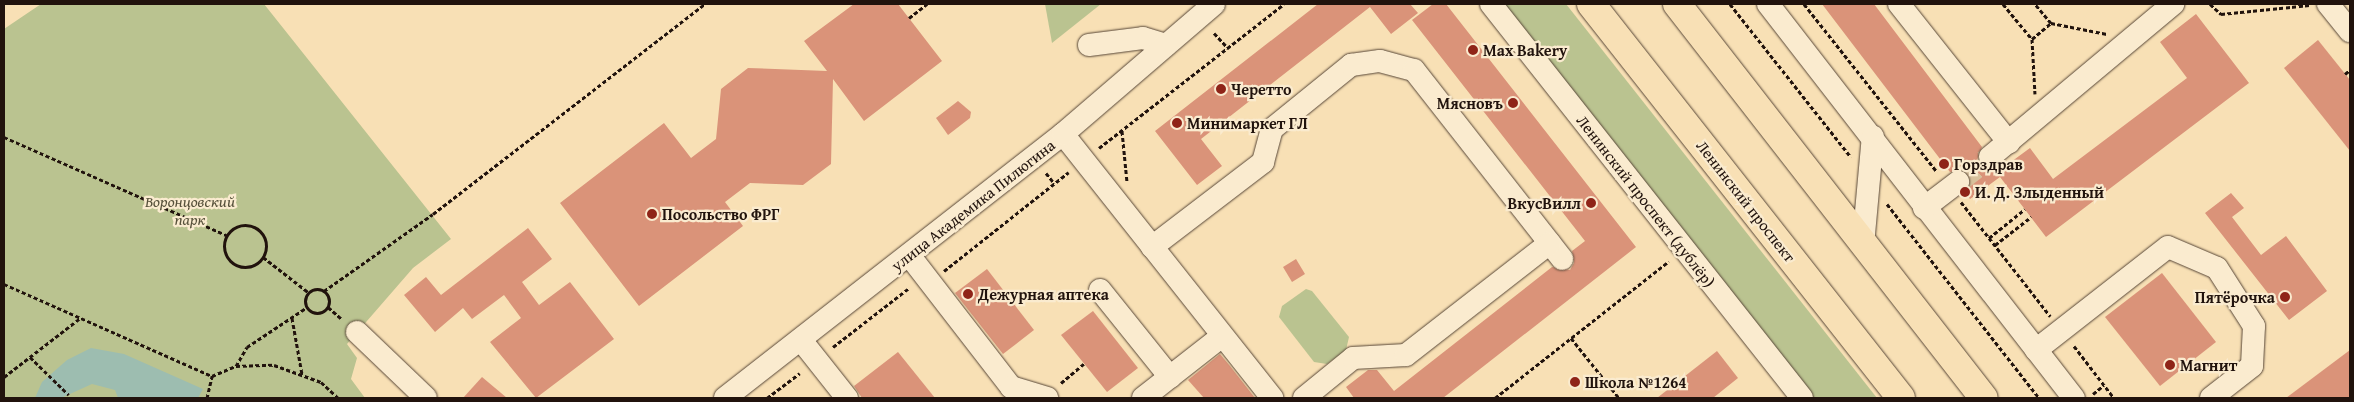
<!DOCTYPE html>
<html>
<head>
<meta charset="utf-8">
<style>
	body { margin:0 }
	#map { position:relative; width:2354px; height:402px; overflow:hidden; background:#f8e0b5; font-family:"Gentium Book Plus",serif }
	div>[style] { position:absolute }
	.green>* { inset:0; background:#bac390 }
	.water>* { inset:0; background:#9dbdb0 }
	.building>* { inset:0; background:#da9379 }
	.minor-tunnel>* { height:22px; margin-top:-11px; transform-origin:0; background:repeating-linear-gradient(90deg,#d8c19c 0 22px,transparent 0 33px) }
	.path>* { height:3px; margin-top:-1.5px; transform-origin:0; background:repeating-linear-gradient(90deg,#21130d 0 4px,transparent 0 6.5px) }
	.path>.ring { margin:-1.5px; padding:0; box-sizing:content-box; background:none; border:3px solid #21130d; border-radius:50% }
	.roads { filter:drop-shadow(0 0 1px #574637) drop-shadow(0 0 1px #574637) }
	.minor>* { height:22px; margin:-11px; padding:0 11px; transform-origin:11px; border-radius:11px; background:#faebcf }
	.major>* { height:28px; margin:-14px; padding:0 14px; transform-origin:14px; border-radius:14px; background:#f8e0b5 }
	.dots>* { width:14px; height:14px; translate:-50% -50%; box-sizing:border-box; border:2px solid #faebcf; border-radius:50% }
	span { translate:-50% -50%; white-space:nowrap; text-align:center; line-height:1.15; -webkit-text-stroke:4.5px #faebcf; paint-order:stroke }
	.poi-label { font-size:16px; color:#21130d; font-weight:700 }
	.left { translate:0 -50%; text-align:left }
	.right { translate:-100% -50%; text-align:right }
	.park-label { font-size:16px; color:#57513b; font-style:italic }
	.street-label { font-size:16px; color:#21130d }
	.frame { position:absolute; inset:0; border:5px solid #21130d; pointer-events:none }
</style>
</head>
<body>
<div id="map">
	<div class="green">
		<div style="clip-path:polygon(41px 4px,264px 4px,451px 239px,413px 268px,347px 344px,357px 358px,351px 379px,365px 398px,4px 398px,4px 29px)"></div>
		<div style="clip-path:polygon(1045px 4px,1101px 4px,1052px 43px)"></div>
		<div style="clip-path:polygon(1503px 4px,1566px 4px,1877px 398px,1814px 398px)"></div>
		<div style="clip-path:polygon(1306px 289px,1312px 291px,1349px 337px,1346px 350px,1327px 364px,1314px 362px,1279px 317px,1282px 306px)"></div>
	</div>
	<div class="water">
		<div style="clip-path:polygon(91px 348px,124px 354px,203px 389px,198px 398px,118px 398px,115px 390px,92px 384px,61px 398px,35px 398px,42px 382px,67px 360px)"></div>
	</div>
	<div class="building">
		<div style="clip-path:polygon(854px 4px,898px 4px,942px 61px,864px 121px,833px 79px,831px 164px,803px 185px,750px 183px,725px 202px,743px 226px,639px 306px,560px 203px,664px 123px,691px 158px,716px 139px,721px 89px,748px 68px,827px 71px,804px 41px)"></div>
		<div style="clip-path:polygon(1318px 4px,1410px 4px,1418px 13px,1391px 34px,1370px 7px,1201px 139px,1222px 166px,1197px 185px,1155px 131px)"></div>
		<div style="clip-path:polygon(1433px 4px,1446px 4px,1636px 247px,1443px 398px,1354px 398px,1346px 387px,1368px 370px,1377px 370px,1394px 391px,1552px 267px,1570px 270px,1574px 263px,1572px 251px,1585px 241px,1412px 20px)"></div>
		<div style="clip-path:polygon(1822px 4px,1874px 4px,1982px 147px,1977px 160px,1986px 169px,2000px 170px,2030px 148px,2053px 179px,2187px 78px,2160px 42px,2196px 14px,2249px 83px,2046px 237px,2000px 177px,1970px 199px,1966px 193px,1970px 187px,1969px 174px,1963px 170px,1950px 172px)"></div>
		<div style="clip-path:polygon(2318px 40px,2350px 80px,2350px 151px,2284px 68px)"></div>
		<div style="clip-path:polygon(958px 101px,971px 112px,970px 118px,948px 135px,936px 118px)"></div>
		<div style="clip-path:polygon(2231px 193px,2244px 208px,2232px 217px,2261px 255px,2286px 236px,2327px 291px,2289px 320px,2205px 213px)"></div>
		<div style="clip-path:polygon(528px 228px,552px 259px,522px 282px,539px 305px,570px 282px,614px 339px,536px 398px,490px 342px,521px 318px,504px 295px,472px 319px,463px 308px,435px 332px,404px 295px,426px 277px,441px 295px)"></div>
		<div style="clip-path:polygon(1296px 259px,1305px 274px,1292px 282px,1283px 267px)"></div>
		<div style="clip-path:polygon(987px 269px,1034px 330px,1003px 354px,955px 293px)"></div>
		<div style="clip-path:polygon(2162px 273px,2216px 342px,2160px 386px,2105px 317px)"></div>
		<div style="clip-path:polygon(1093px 311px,1138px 368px,1107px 392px,1061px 335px)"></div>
		<div style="clip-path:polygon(2350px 350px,2350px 398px,2286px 398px)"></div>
		<div style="clip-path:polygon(1717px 351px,1738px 378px,1713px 398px,1657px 398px)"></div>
		<div style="clip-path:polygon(898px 352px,935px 398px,862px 398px,854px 386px)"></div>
		<div style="clip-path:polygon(1220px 354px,1230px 366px,1255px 398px,1204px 398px,1188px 380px)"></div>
		<div style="clip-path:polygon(482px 377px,507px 398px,463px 398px)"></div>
	</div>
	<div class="minor-tunnel">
		<div style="left:1958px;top:182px;width:41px;rotate:-38deg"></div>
	</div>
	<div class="path">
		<div style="left:1730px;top:4px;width:195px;rotate:51.7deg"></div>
		<div style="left:1804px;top:4px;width:214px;rotate:51.6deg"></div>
		<div style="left:2003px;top:4px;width:45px;rotate:50.4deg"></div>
		<div style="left:2032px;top:39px;width:25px;rotate:-40deg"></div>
		<div style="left:2051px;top:23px;width:25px;rotate:-130deg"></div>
		<div style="left:2210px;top:4px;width:15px;rotate:42deg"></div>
		<div style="left:2221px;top:14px;width:89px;rotate:-5.8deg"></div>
		<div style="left:909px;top:18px;width:23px;rotate:-38deg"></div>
		<div style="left:2051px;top:23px;width:57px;rotate:11.1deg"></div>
		<div style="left:1214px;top:33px;width:21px;rotate:47deg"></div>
		<div style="left:2032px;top:39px;width:55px;rotate:86.9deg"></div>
		<div style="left:2345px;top:74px;width:6px;rotate:-39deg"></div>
		<div style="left:1122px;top:131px;width:51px;rotate:84.4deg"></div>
		<div style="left:4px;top:137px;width:243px;rotate:23.8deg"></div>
		<div style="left:1099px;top:148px;width:234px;rotate:-37.9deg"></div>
		<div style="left:1046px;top:173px;width:13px;rotate:51deg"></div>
		<div style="left:1961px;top:202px;width:145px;rotate:52deg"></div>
		<div style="left:1887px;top:204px;width:246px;rotate:51.9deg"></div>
		<div class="ring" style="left:224px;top:225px;width:39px;height:39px"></div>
		<div style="left:1989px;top:238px;width:46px;rotate:-38.9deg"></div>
		<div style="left:1995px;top:245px;width:46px;rotate:-37.9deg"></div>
		<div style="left:263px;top:257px;width:57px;rotate:37.9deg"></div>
		<div style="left:944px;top:271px;width:159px;rotate:-38.4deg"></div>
		<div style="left:4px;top:284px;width:227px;rotate:23.9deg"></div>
		<div style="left:212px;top:376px;width:26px;rotate:-23deg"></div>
		<div style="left:236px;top:366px;width:38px;rotate:-2deg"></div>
		<div style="left:274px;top:365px;width:50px;rotate:19.9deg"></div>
		<div style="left:321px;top:382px;width:23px;rotate:43deg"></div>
		<div class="ring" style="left:305px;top:289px;width:21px;height:21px"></div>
		<div style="left:324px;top:291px;width:133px;rotate:-35.2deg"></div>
		<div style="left:433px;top:214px;width:344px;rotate:-37.7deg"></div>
		<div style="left:328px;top:307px;width:18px;rotate:41deg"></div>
		<div style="left:292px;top:318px;width:57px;rotate:79.9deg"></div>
		<div style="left:1571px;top:338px;width:77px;rotate:51.3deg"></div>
		<div style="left:2074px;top:346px;width:66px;rotate:52.4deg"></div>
		<div style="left:833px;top:347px;width:96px;rotate:-37.8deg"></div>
		<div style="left:30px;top:357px;width:54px;rotate:44.3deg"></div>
		<div style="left:236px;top:366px;width:22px;rotate:-60deg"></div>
		<div style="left:247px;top:347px;width:71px;rotate:-33.5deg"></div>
		<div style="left:4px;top:377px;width:95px;rotate:-37.7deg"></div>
		<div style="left:1061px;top:383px;width:30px;rotate:-40deg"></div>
		<div style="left:2093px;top:394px;width:14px;rotate:-39deg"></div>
		<div style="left:207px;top:398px;width:23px;rotate:-77deg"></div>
		<div style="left:767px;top:398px;width:41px;rotate:-37.1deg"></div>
		<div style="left:1495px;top:398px;width:221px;rotate:-38.2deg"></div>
	</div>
	<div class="roads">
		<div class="minor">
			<div style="left:1491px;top:4px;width:502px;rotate:51.71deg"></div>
			<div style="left:1768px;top:4px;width:499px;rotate:52.2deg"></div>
			<div style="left:1899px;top:4px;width:177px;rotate:51.6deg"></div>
			<div style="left:2328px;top:4px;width:35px;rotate:51deg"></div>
			<div style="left:1089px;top:45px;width:54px;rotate:-7.4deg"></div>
			<div style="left:1143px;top:38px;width:24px;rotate:17deg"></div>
			<div style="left:1063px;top:134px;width:337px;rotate:51.6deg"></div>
			<div style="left:1990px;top:157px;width:239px;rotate:-39.9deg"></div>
			<div style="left:1924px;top:208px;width:43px;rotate:-37.4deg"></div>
			<div style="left:1863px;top:245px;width:109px;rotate:-84.8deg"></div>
			<div style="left:1152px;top:247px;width:140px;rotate:-37.4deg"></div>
			<div style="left:1263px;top:162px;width:34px;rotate:-75deg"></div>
			<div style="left:1272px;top:129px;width:102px;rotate:-39deg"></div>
			<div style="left:1351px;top:65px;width:29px;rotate:-8deg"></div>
			<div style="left:1380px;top:61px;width:35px;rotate:15deg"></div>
			<div style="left:1414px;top:70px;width:240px;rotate:51.9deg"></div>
			<div style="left:909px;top:255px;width:167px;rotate:52.3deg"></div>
			<div style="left:1011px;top:387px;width:38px;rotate:17deg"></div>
			<div style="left:1100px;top:290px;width:112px;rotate:51.2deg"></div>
			<div style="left:357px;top:332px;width:95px;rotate:43.7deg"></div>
			<div style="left:801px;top:340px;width:74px;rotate:51.6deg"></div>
			<div style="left:2036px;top:350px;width:167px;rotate:-38deg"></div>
			<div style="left:2168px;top:247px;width:53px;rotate:23.2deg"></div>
			<div style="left:2217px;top:268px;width:69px;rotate:57.5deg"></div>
			<div style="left:2254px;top:326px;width:40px;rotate:92.9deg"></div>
			<div style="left:2252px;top:366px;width:52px;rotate:142deg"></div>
			<div style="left:725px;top:398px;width:429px;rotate:-38deg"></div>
			<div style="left:1063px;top:134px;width:199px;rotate:-40.7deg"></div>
			<div style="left:1143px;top:398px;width:100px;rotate:-38.1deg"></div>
			<div style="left:1304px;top:398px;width:63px;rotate:-39.2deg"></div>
			<div style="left:1353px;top:358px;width:53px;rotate:-3.2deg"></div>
			<div style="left:1406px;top:355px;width:182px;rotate:-37.9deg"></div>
		</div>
		<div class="major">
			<div style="left:1591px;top:4px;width:501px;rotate:51.8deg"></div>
			<div style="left:1677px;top:4px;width:499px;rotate:52.1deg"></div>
		</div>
	</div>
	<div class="dots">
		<div style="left:1473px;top:50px;background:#8f2418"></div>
		<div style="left:1221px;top:89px;background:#8f2418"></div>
		<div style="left:1513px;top:103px;background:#8f2418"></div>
		<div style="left:1177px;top:123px;background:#8f2418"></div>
		<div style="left:1944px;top:164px;background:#8f2418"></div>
		<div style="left:1965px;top:192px;background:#8f2418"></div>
		<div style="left:1591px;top:203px;background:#8f2418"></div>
		<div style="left:652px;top:214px;background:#8f2418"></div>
		<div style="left:968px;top:294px;background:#8f2418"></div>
		<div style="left:2285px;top:297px;background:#8f2418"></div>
		<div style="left:2170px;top:365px;background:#8f2418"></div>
		<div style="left:1575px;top:382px;background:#8f2418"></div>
	</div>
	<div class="poi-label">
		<span class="left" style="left:1483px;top:50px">Max Bakery</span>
		<span class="left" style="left:1231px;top:89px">Черетто</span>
		<span class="right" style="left:1503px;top:103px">Мясновъ</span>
		<span class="left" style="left:1187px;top:123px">Минимаркет ГЛ</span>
		<span class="left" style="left:1954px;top:164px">Горздрав</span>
		<span class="left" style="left:1975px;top:192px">И. Д. Злыденный</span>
		<span class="right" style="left:1581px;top:203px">ВкусВилл</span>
		<span class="left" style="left:662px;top:214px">Посольство ФРГ</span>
		<span class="left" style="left:978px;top:294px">Дежурная аптека</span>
		<span class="right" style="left:2275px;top:297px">Пятёрочка</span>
		<span class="left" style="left:2180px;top:365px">Магнит</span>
		<span class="left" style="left:1585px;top:382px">Школа №1264</span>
	</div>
	<div class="park-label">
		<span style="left:190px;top:210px">Воронцовский<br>парк</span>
	</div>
	<div class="street-label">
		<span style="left:1646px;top:201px;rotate:52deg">Ленинский проспект (дублёр)</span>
		<span style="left:1746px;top:201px;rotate:52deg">Ленинский проспект</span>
		<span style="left:973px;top:205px;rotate:-38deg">улица Академика Пилюгина</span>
	</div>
	<div class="frame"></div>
</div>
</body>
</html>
